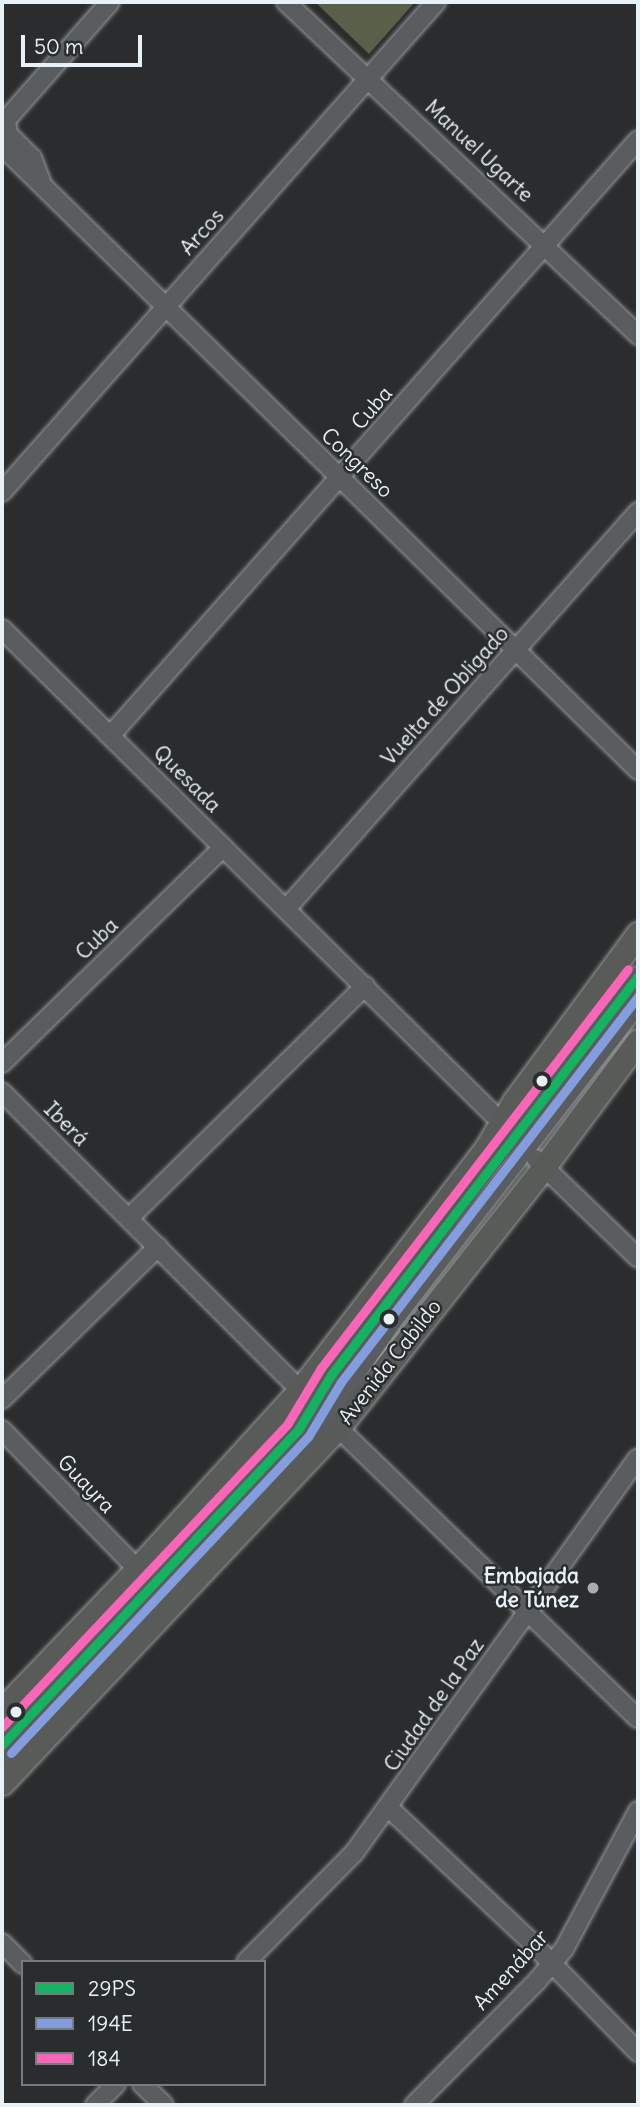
<!DOCTYPE html>
<html>
<head>
<meta charset="utf-8">
<style>
	body { margin:0 }
	#map { position:relative; width:640px; height:2107px; overflow:hidden; background:#2b2c2d; font-family:Delius,sans-serif }
	div>[style] { position:absolute }
	.green>* { inset:0; background:#5a5f49 }
	.roads { filter:drop-shadow(0 0 2px #96989a) drop-shadow(0 0 2px #96989a) }
	.minor>* { height:18px; margin:-9px; padding:0 9px; transform-origin:9px; border-radius:9px; background:#5a5d60 }
	.major>* { height:23px; margin:-11.5px; padding:0 11.5px; transform-origin:11.5px; border-radius:11.5px; background:#585b58 }
	.bus-1>* { height:9px; margin:-4.5px; padding:0 4.5px; transform-origin:4.5px; border-radius:4.5px; background:#13b361 }
	.bus-2>* { height:9px; margin:-4.5px; padding:0 4.5px; transform-origin:4.5px; border-radius:4.5px; background:#849dde }
	.bus-3>* { height:9px; margin:-4.5px; padding:0 4.5px; transform-origin:4.5px; border-radius:4.5px; background:#fa66b7 }
	.dots>* { width:19px; height:19px; translate:-50% -50%; box-sizing:border-box; border:4px solid #2a2d2e; border-radius:50% }
	span { translate:-50% -50%; white-space:nowrap; text-align:center; line-height:1.15; -webkit-text-stroke:5px #2a2d2e; paint-order:stroke }
	.street-label { font-size:21px; color:#e8f1f8 }
	.poi-label { font-size:21px; color:#e8f1f8; font-weight:700 }
	.right { translate:-100% -50%; text-align:right }
	.frame { position:absolute; inset:0; border:4px solid #e8f1f8; pointer-events:none }
	.legend { position:absolute; left:21px; top:1960px; width:245px; height:126px; box-sizing:border-box; background:#2a2d2e; border:2px solid #767b7f; margin:0; padding:9px 12px; list-style:none; font-size:21px; color:#e8f1f8 }
	.legend li { display:flex; align-items:center; gap:14px; height:35px }
	.legend b { width:35px; border:2px solid #767b7f }
	.scale { position:absolute; left:21px; top:35px; width:121px; height:32px; box-sizing:border-box; border:4px solid #e8f1f8; border-top:0; padding-left:9px; font-size:21px; line-height:24px; white-space:nowrap; color:#e8f1f8; -webkit-text-stroke:5px #2a2d2e; paint-order:stroke }
</style>
</head>
<body>
<div id="map">
	<div class="green">
		<div style="clip-path:polygon(315px 2px,415px 2px,369px 54px)"></div>
	</div>
	<div class="roads">
		<div class="minor">
			<div style="left:286px;top:2px;width:485px;rotate:43.4deg"></div>
			<div style="left:2px;top:146px;width:891px;rotate:44.45deg"></div>
			<div style="left:41px;top:181px;width:25px;rotate:-111deg"></div>
			<div style="left:32px;top:158px;width:34px;rotate:-135deg"></div>
			<div style="left:8px;top:134px;width:14px;rotate:-98deg"></div>
			<div style="left:6px;top:120px;width:157px;rotate:-48.6deg"></div>
			<div style="left:2px;top:492px;width:655px;rotate:-48.47deg"></div>
			<div style="left:2px;top:629px;width:714px;rotate:44.66deg"></div>
			<div style="left:110px;top:736px;width:796px;rotate:-48.46deg"></div>
			<div style="left:286px;top:909px;width:531px;rotate:-48.44deg"></div>
			<div style="left:2px;top:1063px;width:309px;rotate:-44.3deg"></div>
			<div style="left:2px;top:1092px;width:434px;rotate:45deg"></div>
			<div style="left:536px;top:1159px;width:142px;rotate:44.1deg"></div>
			<div style="left:129px;top:1218px;width:331px;rotate:-44.5deg"></div>
			<div style="left:2px;top:1399px;width:218px;rotate:-44.3deg"></div>
			<div style="left:331px;top:1421px;width:427px;rotate:44.1deg"></div>
			<div style="left:2px;top:1430px;width:194px;rotate:45.8deg"></div>
			<div style="left:2px;top:1745px;width:432px;rotate:-46.8deg"></div>
			<div style="left:298px;top:1430px;width:64px;rotate:-59deg"></div>
			<div style="left:331px;top:1375px;width:273px;rotate:-52.9deg"></div>
			<div style="left:496px;top:1157px;width:92px;rotate:-49.9deg"></div>
			<div style="left:555px;top:1087px;width:139px;rotate:-53.2deg"></div>
			<div style="left:2px;top:1765px;width:444px;rotate:-46.6deg"></div>
			<div style="left:307px;top:1443px;width:148px;rotate:-54.9deg"></div>
			<div style="left:392px;top:1322px;width:402px;rotate:-52.3deg"></div>
			<div style="left:389px;top:1808px;width:194px;rotate:43.3deg"></div>
			<div style="left:530px;top:1941px;width:155px;rotate:45.8deg"></div>
			<div style="left:2px;top:1943px;width:30px;rotate:45deg"></div>
			<div style="left:246px;top:1962px;width:153px;rotate:-45.3deg"></div>
			<div style="left:354px;top:1853px;width:486px;rotate:-54.3deg"></div>
			<div style="left:142px;top:2084px;width:30px;rotate:44deg"></div>
			<div style="left:95px;top:2105px;width:30px;rotate:-45deg"></div>
			<div style="left:414px;top:2105px;width:175px;rotate:-45.2deg"></div>
			<div style="left:537px;top:1981px;width:42px;rotate:-49.8deg"></div>
			<div style="left:564px;top:1949px;width:157px;rotate:-61.8deg"></div>
		</div>
		<div class="major">
			<div style="left:2px;top:1710px;width:195px;rotate:-46.2deg"></div>
			<div style="left:137px;top:1569px;width:242px;rotate:-47.7deg"></div>
			<div style="left:300px;top:1390px;width:307px;rotate:-52.4deg"></div>
			<div style="left:487px;top:1147px;width:55px;rotate:-59.2deg"></div>
			<div style="left:515px;top:1100px;width:207px;rotate:-53.5deg"></div>
			<div style="left:2px;top:1783px;width:489px;rotate:-46.6deg"></div>
			<div style="left:338px;top:1428px;width:333px;rotate:-51.7deg"></div>
			<div style="left:544px;top:1167px;width:157px;rotate:-53.3deg"></div>
		</div>
	</div>
	<div class="bus-1">
		<div style="left:2px;top:1745px;width:432px;rotate:-46.8deg"></div>
		<div style="left:298px;top:1430px;width:64px;rotate:-59deg"></div>
		<div style="left:331px;top:1375px;width:503px;rotate:-52.42deg"></div>
	</div>
	<div class="bus-2">
		<div style="left:11px;top:1753px;width:434px;rotate:-46.8deg"></div>
		<div style="left:308px;top:1437px;width:64px;rotate:-59deg"></div>
		<div style="left:341px;top:1382px;width:487px;rotate:-52.4deg"></div>
	</div>
	<div class="bus-3">
		<div style="left:2px;top:1727px;width:417px;rotate:-46.7deg"></div>
		<div style="left:288px;top:1423px;width:64px;rotate:-59deg"></div>
		<div style="left:321px;top:1368px;width:503px;rotate:-52.42deg"></div>
	</div>
	<div class="dots">
		<div style="left:542px;top:1081px;background:#e8f1f8"></div>
		<div style="left:389px;top:1319px;background:#e8f1f8"></div>
		<div style="left:593px;top:1588px;background:#a6acb1"></div>
		<div style="left:16px;top:1712px;background:#e8f1f8"></div>
	</div>
	<div class="street-label">
		<span style="left:479px;top:151px;rotate:43deg">Manuel Ugarte</span>
		<span style="left:202px;top:232px;rotate:-48deg">Arcos</span>
		<span style="left:372px;top:408px;rotate:-49deg">Cuba</span>
		<span style="left:357px;top:463px;rotate:44deg">Congreso</span>
		<span style="left:445px;top:696px;rotate:-48deg">Vuelta de Obligado</span>
		<span style="left:187px;top:779px;rotate:45deg">Quesada</span>
		<span style="left:97px;top:939px;rotate:-44deg">Cuba</span>
		<span style="left:66px;top:1124px;rotate:45deg">Iberá</span>
		<span style="left:390px;top:1362px;rotate:-52deg">Avenida Cabildo</span>
		<span style="left:86px;top:1484px;rotate:46deg">Guayra</span>
		<span style="left:434px;top:1705px;rotate:-55deg">Ciudad de la Paz</span>
		<span style="left:511px;top:1970px;rotate:-48deg">Amenábar</span>
	</div>
	<div class="poi-label">
		<span class="right" style="left:579px;top:1588px">Embajada<br>de Túnez</span>
	</div>
	<div class="frame"></div>
	<ul class="legend">
	<li><b style="height:9px;background:#13b361"></b>29PS</li>
	<li><b style="height:9px;background:#849dde"></b>194E</li>
	<li><b style="height:9px;background:#fa66b7"></b>184</li>
	</ul>
	<div class="scale">50 m</div>
</div>
</body>
</html>
